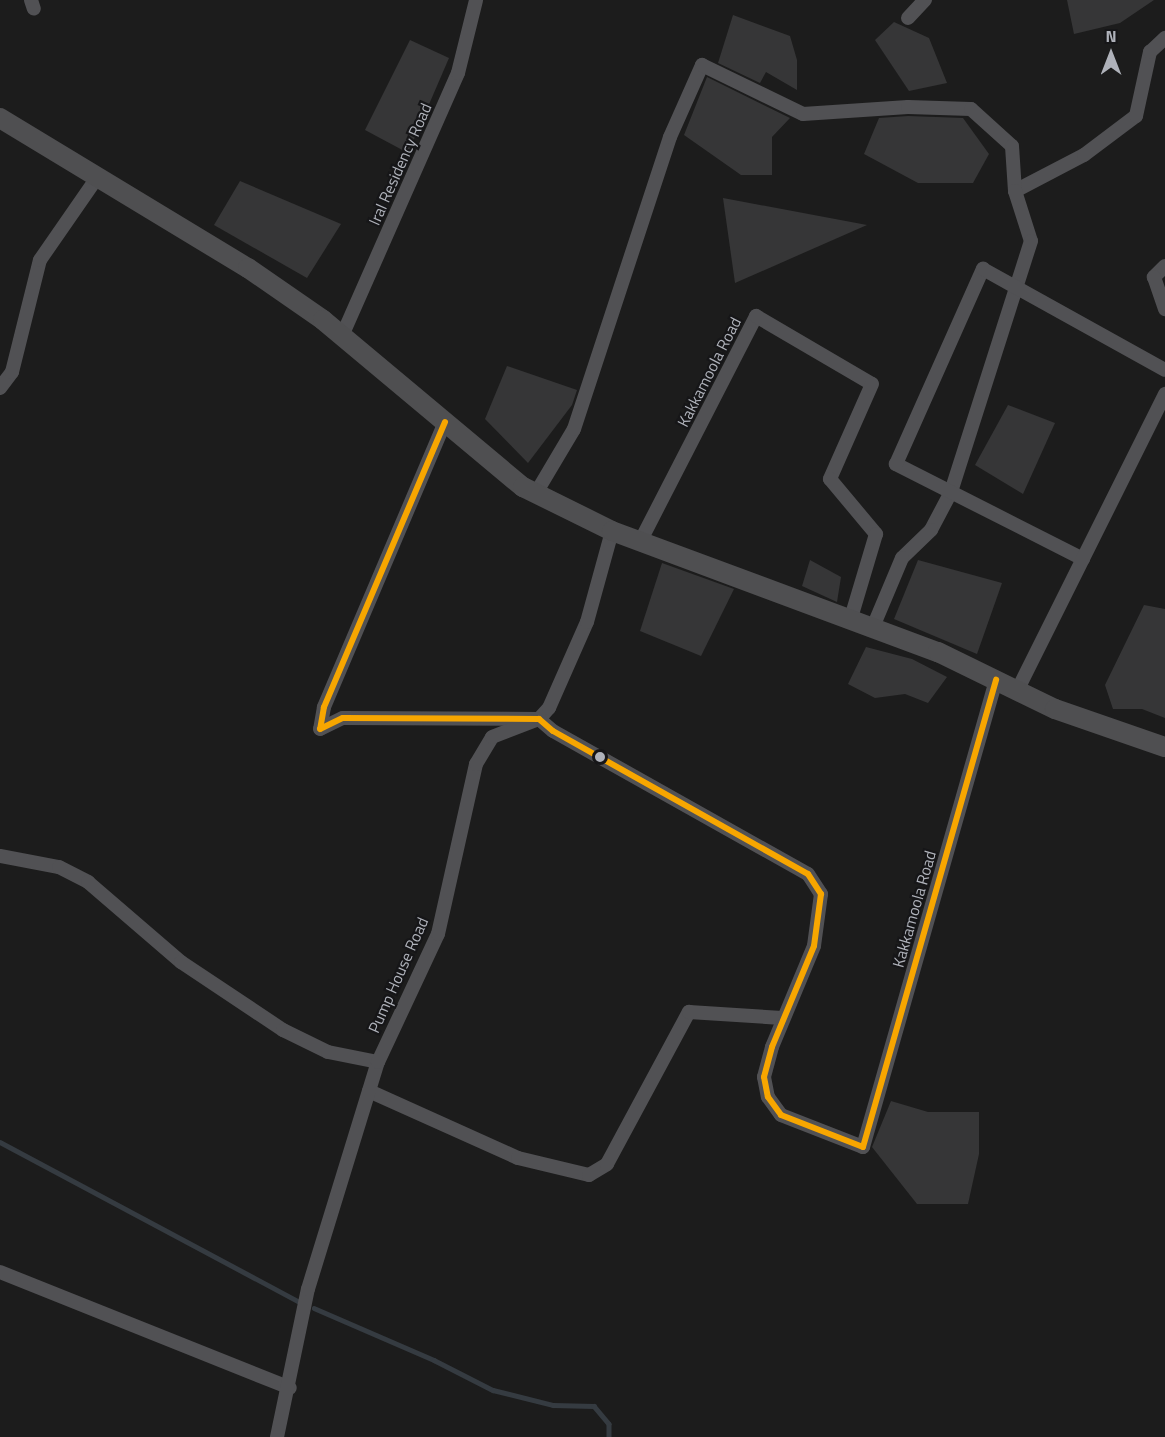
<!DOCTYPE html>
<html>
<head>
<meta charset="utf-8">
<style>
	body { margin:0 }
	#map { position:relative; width:1165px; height:1437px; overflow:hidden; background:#1c1c1c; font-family:"Titillium Web",sans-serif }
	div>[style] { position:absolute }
	.stream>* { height:4.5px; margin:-2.25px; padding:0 2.25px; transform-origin:2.25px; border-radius:2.25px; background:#353b41 }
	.building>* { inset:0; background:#363637 }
	.street>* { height:14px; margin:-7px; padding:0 7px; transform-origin:7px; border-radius:7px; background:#515154 }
	.secondary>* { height:20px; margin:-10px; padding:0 10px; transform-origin:10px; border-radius:10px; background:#4f4f51 }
	.bus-1>* { height:6px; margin:-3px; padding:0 3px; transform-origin:3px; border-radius:3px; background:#f7a600 }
	.dots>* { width:16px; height:16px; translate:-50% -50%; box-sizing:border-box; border:3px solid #161618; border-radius:50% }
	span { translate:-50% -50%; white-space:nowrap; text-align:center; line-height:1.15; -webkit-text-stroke:4.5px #161618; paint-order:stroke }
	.street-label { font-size:16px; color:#afb2ba }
	.north { position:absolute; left:1081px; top:24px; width:60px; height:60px; -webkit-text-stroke:4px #161618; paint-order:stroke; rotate:0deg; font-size:16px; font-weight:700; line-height:24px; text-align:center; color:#afb2ba }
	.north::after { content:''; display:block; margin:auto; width:21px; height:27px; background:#afb2ba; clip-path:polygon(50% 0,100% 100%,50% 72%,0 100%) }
</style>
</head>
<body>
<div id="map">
	<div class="stream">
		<div style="left:0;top:1142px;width:340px;rotate:28.1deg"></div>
		<div style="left:314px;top:1308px;width:131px;rotate:23.4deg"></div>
		<div style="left:434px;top:1360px;width:66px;rotate:27deg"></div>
		<div style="left:493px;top:1390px;width:62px;rotate:14deg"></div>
		<div style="left:553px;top:1405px;width:41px;rotate:1.4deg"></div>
		<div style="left:594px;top:1406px;width:23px;rotate:50deg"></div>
		<div style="left:609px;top:1424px;width:13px;rotate:90deg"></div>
	</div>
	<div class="building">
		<div style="clip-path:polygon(1067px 0,1154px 0,1120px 23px,1074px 34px)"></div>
		<div style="clip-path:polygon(733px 15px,790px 36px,797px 60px,797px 90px,766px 72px,760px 83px,718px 63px)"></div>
		<div style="clip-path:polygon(894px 22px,929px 38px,947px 83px,909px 91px,875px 40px)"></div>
		<div style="clip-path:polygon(410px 40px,449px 58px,408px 153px,365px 130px)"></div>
		<div style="clip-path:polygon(707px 77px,790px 118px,772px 137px,772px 175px,741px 175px,684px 135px)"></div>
		<div style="clip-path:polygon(908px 116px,963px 118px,989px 154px,973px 183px,918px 183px,864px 154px,879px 118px)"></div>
		<div style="clip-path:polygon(240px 181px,341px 224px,307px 278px,214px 225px)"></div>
		<div style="clip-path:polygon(723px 198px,867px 225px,735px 283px)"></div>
		<div style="clip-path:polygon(507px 366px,577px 390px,572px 405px,528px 463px,485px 419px)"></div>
		<div style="clip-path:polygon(1008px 405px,1055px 423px,1023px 494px,975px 465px)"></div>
		<div style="clip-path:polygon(810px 560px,841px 577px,837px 602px,802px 586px)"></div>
		<div style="clip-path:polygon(918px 560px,1002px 583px,977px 654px,894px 619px)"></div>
		<div style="clip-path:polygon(662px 563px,734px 589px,701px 656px,640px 631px)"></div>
		<div style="clip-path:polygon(1144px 605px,1165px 609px,1165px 718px,1142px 709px,1113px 709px,1105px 685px)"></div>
		<div style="clip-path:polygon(866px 647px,912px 659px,947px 677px,928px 703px,905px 694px,875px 698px,848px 684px)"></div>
		<div style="clip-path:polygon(891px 1101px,928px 1112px,979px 1112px,979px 1154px,968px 1204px,917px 1204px,872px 1147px)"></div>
	</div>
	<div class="street">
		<div style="left:31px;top:0;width:9px;rotate:72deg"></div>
		<div style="left:908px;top:18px;width:25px;rotate:-47deg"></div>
		<div style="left:1015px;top:191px;width:78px;rotate:-27.6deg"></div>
		<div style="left:1084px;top:155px;width:65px;rotate:-36.9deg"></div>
		<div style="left:1136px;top:116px;width:66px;rotate:-77.7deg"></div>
		<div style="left:1150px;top:52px;width:21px;rotate:-43deg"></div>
		<div style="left:1165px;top:266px;width:16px;rotate:135deg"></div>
		<div style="left:1154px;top:277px;width:34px;rotate:71deg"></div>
		<div style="left:342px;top:336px;width:287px;rotate:-66.2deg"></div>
		<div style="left:458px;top:73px;width:75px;rotate:-76.1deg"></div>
		<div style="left:0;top:388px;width:20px;rotate:-53deg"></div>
		<div style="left:12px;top:372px;width:115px;rotate:-76deg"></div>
		<div style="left:40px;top:260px;width:98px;rotate:-55.3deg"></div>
		<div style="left:445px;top:422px;width:310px;rotate:113deg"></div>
		<div style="left:324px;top:707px;width:22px;rotate:100deg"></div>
		<div style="left:320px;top:729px;width:25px;rotate:-26deg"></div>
		<div style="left:343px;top:718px;width:196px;rotate:0.3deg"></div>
		<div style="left:539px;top:719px;width:18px;rotate:41deg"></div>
		<div style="left:553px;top:731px;width:292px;rotate:29.3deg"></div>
		<div style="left:808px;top:874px;width:24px;rotate:57deg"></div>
		<div style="left:821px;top:894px;width:52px;rotate:97.7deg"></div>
		<div style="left:814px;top:946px;width:109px;rotate:112.6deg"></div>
		<div style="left:772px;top:1047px;width:31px;rotate:105deg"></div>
		<div style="left:764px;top:1077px;width:20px;rotate:79deg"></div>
		<div style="left:768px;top:1097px;width:22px;rotate:54deg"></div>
		<div style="left:781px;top:1115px;width:88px;rotate:21.3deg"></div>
		<div style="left:863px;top:1147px;width:486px;rotate:-74.1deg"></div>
		<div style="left:536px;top:493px;width:74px;rotate:-59.3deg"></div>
		<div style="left:574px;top:429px;width:307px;rotate:-71.8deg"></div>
		<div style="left:670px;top:137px;width:79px;rotate:-66deg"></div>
		<div style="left:702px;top:65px;width:112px;rotate:25.9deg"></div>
		<div style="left:803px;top:114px;width:105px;rotate:-3.8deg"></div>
		<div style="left:908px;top:107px;width:63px;rotate:1.8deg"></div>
		<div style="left:971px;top:109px;width:55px;rotate:42.1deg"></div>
		<div style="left:1012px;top:146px;width:45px;rotate:86.2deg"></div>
		<div style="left:1015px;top:191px;width:52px;rotate:72.3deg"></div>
		<div style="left:1031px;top:241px;width:263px;rotate:107.7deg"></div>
		<div style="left:951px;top:492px;width:43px;rotate:117.8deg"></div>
		<div style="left:931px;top:530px;width:40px;rotate:136deg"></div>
		<div style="left:902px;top:558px;width:75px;rotate:112.8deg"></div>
		<div style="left:641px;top:540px;width:252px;rotate:-62.8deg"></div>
		<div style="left:756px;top:316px;width:134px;rotate:30.4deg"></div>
		<div style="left:872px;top:384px;width:104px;rotate:113.9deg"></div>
		<div style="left:830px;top:479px;width:72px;rotate:50.1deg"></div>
		<div style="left:876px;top:534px;width:88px;rotate:106.6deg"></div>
		<div style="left:1083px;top:559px;width:210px;rotate:-153.1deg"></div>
		<div style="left:896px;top:464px;width:214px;rotate:-66deg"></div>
		<div style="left:983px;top:269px;width:208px;rotate:29deg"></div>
		<div style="left:1017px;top:691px;width:332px;rotate:-63.5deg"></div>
		<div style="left:0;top:856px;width:60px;rotate:10.6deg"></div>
		<div style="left:59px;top:867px;width:33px;rotate:27deg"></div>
		<div style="left:88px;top:882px;width:123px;rotate:40.7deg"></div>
		<div style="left:181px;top:962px;width:123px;rotate:33.7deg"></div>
		<div style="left:283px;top:1030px;width:50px;rotate:26.1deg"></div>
		<div style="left:328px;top:1052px;width:51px;rotate:11.3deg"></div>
		<div style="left:369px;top:1091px;width:163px;rotate:24.2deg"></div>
		<div style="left:518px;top:1158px;width:73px;rotate:13.5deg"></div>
		<div style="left:589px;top:1175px;width:21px;rotate:-31deg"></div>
		<div style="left:607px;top:1164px;width:173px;rotate:-61.7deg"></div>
		<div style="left:689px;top:1012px;width:93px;rotate:3.7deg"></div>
		<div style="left:0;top:1272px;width:312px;rotate:21.8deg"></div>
		<div style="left:277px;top:1437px;width:151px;rotate:-78.2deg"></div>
		<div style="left:308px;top:1289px;width:238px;rotate:-72.9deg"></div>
		<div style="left:378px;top:1062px;width:141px;rotate:-64.9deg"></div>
		<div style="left:438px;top:934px;width:174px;rotate:-77.4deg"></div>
		<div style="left:476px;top:764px;width:31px;rotate:-59deg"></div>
		<div style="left:492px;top:737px;width:50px;rotate:-21deg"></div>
		<div style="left:539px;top:719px;width:15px;rotate:-48deg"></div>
		<div style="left:549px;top:708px;width:94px;rotate:-66.2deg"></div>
		<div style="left:587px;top:622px;width:94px;rotate:-74.6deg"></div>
	</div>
	<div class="secondary">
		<div style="left:0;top:118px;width:290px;rotate:31.2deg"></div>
		<div style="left:248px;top:268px;width:91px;rotate:34.7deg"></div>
		<div style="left:323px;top:320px;width:261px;rotate:39.9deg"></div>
		<div style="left:523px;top:487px;width:99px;rotate:26.3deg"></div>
		<div style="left:612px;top:531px;width:348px;rotate:20.4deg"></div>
		<div style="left:938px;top:652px;width:130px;rotate:26deg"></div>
		<div style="left:1055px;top:709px;width:116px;rotate:19.1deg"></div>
	</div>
	<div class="bus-1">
		<div style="left:445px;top:422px;width:310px;rotate:113deg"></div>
		<div style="left:324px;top:707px;width:22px;rotate:100deg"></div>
		<div style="left:320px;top:729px;width:25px;rotate:-26deg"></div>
		<div style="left:343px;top:718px;width:196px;rotate:0.3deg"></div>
		<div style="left:539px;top:719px;width:18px;rotate:41deg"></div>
		<div style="left:553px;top:731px;width:292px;rotate:29.3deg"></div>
		<div style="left:808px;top:874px;width:24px;rotate:57deg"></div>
		<div style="left:821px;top:894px;width:52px;rotate:97.7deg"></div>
		<div style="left:814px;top:946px;width:109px;rotate:112.6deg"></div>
		<div style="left:772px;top:1047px;width:31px;rotate:105deg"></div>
		<div style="left:764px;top:1077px;width:20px;rotate:79deg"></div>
		<div style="left:768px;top:1097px;width:22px;rotate:54deg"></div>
		<div style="left:781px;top:1115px;width:88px;rotate:21.3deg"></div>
		<div style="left:863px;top:1147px;width:486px;rotate:-74.1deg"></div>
	</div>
	<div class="dots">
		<div style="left:600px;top:757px;background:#afb2ba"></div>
	</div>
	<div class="street-label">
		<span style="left:400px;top:164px;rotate:-66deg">Iral Residency Road</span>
		<span style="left:709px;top:372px;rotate:-63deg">Kakkamoola Road</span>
		<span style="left:914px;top:909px;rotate:-74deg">Kakkamoola Road</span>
		<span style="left:398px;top:975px;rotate:-66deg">Pump House Road</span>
	</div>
	<div class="north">N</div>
</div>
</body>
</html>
